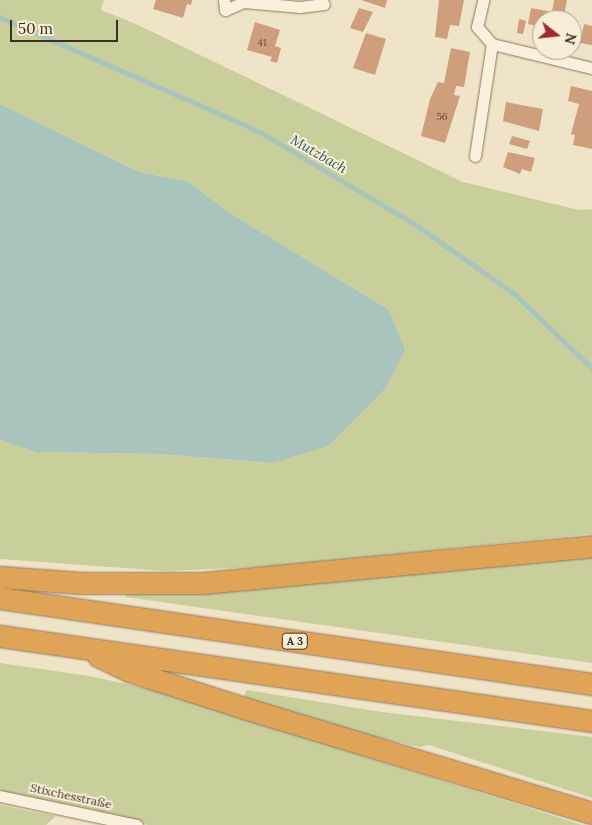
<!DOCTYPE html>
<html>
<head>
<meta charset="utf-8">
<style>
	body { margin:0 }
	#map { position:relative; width:592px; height:825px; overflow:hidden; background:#f0e4c8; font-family:Lora,serif }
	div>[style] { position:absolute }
	.green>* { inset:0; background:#c9cf9b }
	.water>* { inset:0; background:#a9c4bc }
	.stream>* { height:4.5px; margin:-2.25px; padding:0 2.25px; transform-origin:2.25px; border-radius:2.25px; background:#a9c4bc }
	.building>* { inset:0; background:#cf9f7d }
	.roads { filter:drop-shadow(0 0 1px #8d765c) drop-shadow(0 0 1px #8d765c) }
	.street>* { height:11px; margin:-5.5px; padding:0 5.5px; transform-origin:5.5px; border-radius:5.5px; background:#faf1dc }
	.highway>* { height:21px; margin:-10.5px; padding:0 10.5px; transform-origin:10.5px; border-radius:10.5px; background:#e0a458 }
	span { translate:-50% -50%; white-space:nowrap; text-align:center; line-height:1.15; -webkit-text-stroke:4px #f7eed8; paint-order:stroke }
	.number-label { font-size:10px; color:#624a37 }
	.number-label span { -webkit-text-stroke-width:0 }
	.shield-label span { padding:1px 4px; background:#f7eed8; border:1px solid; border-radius:4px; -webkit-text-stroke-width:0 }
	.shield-label { font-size:11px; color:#3d2e20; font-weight:700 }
	.street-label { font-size:12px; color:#3d2e20 }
	.water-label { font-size:14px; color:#2f5d5a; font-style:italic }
	.north { position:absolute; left:532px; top:10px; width:50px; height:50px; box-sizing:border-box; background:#f7eed8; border:1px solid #ada18e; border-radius:50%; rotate:106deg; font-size:14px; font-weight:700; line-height:20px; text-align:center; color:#3d2e20 }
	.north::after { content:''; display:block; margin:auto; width:18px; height:22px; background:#9e2a2b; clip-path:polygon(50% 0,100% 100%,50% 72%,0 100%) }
	.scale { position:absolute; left:10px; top:20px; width:108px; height:22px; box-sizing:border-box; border:2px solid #3d2e20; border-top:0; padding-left:6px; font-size:15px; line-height:18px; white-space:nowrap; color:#3d2e20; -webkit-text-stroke:4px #f7eed8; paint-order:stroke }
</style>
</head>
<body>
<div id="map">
	<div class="green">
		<div style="clip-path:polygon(0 0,104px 0,101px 10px,136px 24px,463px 182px,579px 210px,592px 209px,592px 534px,276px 566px,165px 571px,0 559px,0 440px,36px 452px,159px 454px,272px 463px,358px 414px,385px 389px,389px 310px,230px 213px,187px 181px,139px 172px,0 104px)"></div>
		<div style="clip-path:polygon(592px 556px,592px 663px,126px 597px,126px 594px,169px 594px)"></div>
		<div style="clip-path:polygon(0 663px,89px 676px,159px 691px,582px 825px,148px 825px,76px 806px,0 793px)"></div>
		<div style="clip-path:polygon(246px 690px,382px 712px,592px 737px,592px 798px,429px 745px,420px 747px,358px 733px,244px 698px)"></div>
		<div style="clip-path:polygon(0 805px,56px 816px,46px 825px,0 825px)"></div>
	</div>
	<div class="water">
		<div style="clip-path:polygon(0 104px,139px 172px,187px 181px,230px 213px,389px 310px,405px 350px,385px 389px,328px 446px,272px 463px,159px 454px,36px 452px,0 440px)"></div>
	</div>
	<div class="stream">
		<div style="left:0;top:17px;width:282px;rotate:23.8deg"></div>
		<div style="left:258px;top:131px;width:179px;rotate:30.6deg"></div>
		<div style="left:412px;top:222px;width:126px;rotate:35deg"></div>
		<div style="left:515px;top:294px;width:107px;rotate:43.9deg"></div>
	</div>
	<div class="building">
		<div style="clip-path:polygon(156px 0,192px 0,191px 5px,187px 4px,183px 18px,153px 9px)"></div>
		<div style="clip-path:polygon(361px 0,387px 0,385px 8px)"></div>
		<div style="clip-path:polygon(439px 0,464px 0,459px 26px,450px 25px,447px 39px,435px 37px)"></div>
		<div style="clip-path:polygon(554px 0,567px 0,563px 20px,542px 20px,542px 27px,528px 24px,531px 8px,552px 12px)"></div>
		<div style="clip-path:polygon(359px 8px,373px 12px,363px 32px,350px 28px)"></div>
		<div style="clip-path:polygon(519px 19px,526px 21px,523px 34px,517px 33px)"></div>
		<div style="clip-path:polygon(255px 22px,280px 30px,275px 46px,281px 48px,277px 63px,270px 61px,272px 57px,247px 50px)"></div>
		<div style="clip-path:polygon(584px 24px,592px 26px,592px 45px,580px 43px)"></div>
		<div style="clip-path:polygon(572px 26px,580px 28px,578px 40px,572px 39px)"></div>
		<div style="clip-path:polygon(366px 33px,386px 39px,375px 75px,353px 68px)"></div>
		<div style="clip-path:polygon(451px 48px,470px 52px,464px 87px,456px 86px,454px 95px,460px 96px,445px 143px,421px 136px,430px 99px,438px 82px,444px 83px)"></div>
		<div style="clip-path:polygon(571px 86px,592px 91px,592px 149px,573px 145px,575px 135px,571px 134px,579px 104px,568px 101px)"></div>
		<div style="clip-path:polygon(506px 102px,543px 109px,539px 131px,503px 121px)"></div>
		<div style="clip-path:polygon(512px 136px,530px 141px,527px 149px,509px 144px)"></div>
		<div style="clip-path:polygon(508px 152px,535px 158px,531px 172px,522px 169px,520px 174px,503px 167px)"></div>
	</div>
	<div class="roads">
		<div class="street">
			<div style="left:224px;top:0;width:10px;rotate:84deg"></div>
			<div style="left:225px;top:10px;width:21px;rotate:-23deg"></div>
			<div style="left:244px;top:2px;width:56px;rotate:5.1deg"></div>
			<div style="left:300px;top:7px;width:24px;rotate:-7deg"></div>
			<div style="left:492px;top:44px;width:103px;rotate:13.5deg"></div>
			<div style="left:475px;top:156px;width:113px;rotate:-81.4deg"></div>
			<div style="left:492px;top:44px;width:23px;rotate:-131deg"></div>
			<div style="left:477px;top:27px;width:28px;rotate:-77deg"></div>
			<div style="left:0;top:796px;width:140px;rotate:12deg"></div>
		</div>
		<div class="highway">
			<div style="left:0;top:577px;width:81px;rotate:4.2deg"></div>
			<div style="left:81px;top:583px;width:122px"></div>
			<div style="left:203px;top:583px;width:391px;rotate:-5.4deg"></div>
			<div style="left:0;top:598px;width:598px;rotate:8.27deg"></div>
			<div style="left:0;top:636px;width:598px;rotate:8.17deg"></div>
			<div style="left:98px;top:656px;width:34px;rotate:26deg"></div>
			<div style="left:129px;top:671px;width:121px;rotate:17.8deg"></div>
			<div style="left:244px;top:708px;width:363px;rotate:16.8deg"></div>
		</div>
	</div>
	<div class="number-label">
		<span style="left:262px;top:43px">41</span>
		<span style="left:442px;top:117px">56</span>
	</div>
	<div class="shield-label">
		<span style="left:295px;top:641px">A 3</span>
	</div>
	<div class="street-label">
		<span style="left:71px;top:796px;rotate:12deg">Stixchesstraße</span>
	</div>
	<div class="water-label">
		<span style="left:319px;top:154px;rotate:30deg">Mutzbach</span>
	</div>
	<div class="north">N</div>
	<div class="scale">50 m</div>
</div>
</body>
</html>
